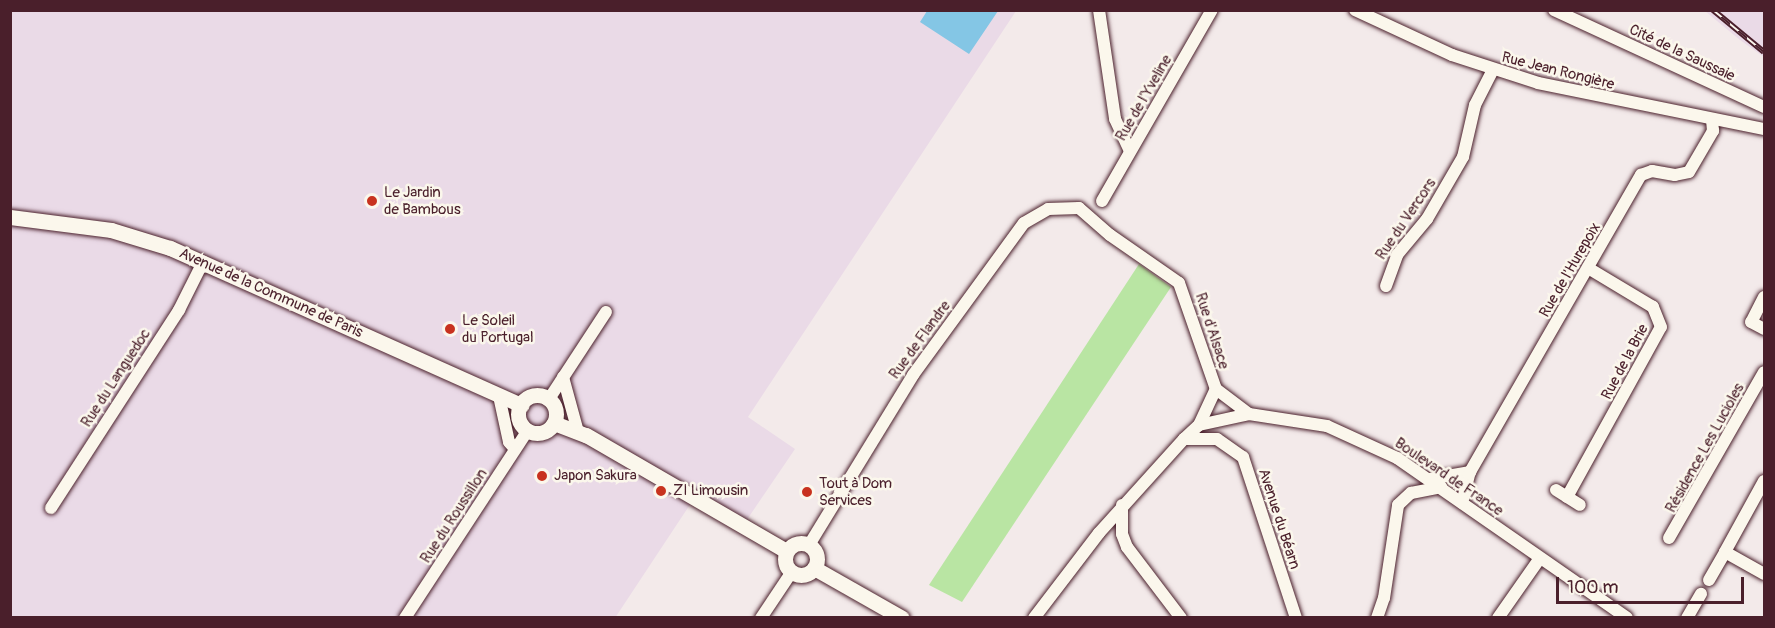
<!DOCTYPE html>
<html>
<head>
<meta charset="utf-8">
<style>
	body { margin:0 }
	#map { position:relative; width:1775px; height:628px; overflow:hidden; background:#f3eaea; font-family:Pangolin,sans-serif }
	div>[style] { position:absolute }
	.built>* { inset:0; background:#eadae7 }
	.green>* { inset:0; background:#b9e5a3 }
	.water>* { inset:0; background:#84c6e5 }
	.roads { filter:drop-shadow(0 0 2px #4a1f2b) drop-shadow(0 0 2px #4a1f2b) }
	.minor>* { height:12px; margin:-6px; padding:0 6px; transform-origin:6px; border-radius:6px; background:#fbf7ec }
	.tertiary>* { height:15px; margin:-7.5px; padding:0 7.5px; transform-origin:7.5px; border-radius:7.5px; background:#fbf7ec }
	.tertiary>.ring { margin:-7.5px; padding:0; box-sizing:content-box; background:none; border:15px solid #fbf7ec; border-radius:50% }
	.rail>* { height:6px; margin-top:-3px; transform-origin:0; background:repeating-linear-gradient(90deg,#fbf7ec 0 11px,#4a1f2b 0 22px); box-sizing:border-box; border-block:2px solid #4a1f2b }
	.dots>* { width:16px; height:16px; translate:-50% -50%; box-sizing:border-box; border:3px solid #fbf7ec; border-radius:50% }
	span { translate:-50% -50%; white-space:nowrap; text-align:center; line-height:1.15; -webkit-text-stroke:5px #fbf7ec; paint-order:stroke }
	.street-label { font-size:15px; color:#4a1f2b }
	.poi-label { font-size:15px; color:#4a1f2b }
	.left { translate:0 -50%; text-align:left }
	.frame { position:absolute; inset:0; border:12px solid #4a1f2b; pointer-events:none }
	.scale { position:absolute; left:1556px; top:577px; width:188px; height:27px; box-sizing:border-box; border:3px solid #4a1f2b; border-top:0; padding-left:8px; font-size:18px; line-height:21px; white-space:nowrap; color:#4a1f2b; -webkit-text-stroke:4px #fbf7ec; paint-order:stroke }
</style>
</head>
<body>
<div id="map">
	<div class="built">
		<div style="clip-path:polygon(10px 11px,1016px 11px,748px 417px,795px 449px,744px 524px,695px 497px,615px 618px,11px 617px)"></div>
		<div style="clip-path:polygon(1705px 11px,1764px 11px,1764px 57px,1740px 40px)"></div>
	</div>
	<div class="green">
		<div style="clip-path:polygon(1139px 264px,1171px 287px,962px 602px,929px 585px)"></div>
	</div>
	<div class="water">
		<div style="clip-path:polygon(927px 11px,927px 10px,998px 11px,969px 54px,920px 22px)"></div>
	</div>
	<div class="roads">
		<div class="minor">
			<div style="left:1099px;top:10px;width:110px;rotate:81.6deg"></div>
			<div style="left:1115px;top:119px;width:35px;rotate:65deg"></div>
			<div style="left:1355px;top:10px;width:107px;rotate:24.9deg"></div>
			<div style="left:1452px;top:55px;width:90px;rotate:18deg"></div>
			<div style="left:1538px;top:83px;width:231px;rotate:11.5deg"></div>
			<div style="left:1554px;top:10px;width:231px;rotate:24.8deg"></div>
			<div style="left:1102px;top:201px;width:220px;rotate:-60.1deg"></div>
			<div style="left:1386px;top:286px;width:33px;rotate:-70deg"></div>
			<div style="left:1397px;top:255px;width:47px;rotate:-50.2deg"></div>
			<div style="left:1427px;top:219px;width:72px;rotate:-59.9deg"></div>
			<div style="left:1463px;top:157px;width:53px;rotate:-77deg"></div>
			<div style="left:1475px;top:105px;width:39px;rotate:-63deg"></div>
			<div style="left:1764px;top:297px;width:28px;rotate:117deg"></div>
			<div style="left:1751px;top:322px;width:15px;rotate:28deg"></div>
			<div style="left:563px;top:377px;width:57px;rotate:74.7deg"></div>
			<div style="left:499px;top:396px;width:47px;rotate:77.7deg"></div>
			<div style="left:509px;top:442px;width:9px;rotate:49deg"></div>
			<div style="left:549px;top:399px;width:104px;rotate:-56.8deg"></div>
			<div style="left:1199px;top:425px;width:40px;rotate:-65deg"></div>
			<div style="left:1184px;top:439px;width:33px"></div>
			<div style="left:1217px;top:439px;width:32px;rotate:35deg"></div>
			<div style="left:1243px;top:457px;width:169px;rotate:71.8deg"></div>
			<div style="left:1430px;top:479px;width:41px;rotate:-9.9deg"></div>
			<div style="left:1764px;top:481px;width:81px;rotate:118.8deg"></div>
			<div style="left:1725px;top:552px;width:45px;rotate:29.4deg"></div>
			<div style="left:1556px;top:490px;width:28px;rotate:32deg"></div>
			<div style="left:1567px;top:497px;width:194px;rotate:-61.1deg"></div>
			<div style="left:1661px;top:327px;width:22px;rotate:-112deg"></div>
			<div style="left:1653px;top:307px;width:76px;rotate:-149deg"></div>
			<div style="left:1462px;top:503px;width:32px;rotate:-76deg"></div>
			<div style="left:1470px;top:472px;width:343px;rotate:-60.1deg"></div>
			<div style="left:1641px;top:175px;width:12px;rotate:-20deg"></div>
			<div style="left:1652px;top:171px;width:23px;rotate:10deg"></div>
			<div style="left:1675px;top:175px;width:14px;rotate:-12deg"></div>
			<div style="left:1689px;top:172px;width:48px;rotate:-59.7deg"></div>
			<div style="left:1713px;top:131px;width:11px;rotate:-95deg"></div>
			<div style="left:1122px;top:505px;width:29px;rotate:90deg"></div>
			<div style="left:1122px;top:534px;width:14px;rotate:69deg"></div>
			<div style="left:1127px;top:547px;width:89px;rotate:52.7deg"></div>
			<div style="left:51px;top:508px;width:236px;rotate:-57.1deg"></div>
			<div style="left:179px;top:310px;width:54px;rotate:-63.4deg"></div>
			<div style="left:1669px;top:538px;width:191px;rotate:-60.2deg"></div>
			<div style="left:809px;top:545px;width:199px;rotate:-58.5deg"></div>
			<div style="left:913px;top:375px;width:188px;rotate:-53.9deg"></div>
			<div style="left:1024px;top:223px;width:28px;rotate:-30deg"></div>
			<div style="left:1048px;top:209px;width:31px;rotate:-2deg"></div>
			<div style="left:1079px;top:208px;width:41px;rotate:41.1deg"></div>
			<div style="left:1110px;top:235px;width:84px;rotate:34.8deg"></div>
			<div style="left:1179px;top:283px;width:112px;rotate:70.8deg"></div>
			<div style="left:1216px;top:389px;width:41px;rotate:37.1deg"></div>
			<div style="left:1709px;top:580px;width:32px;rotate:-60deg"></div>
			<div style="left:405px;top:618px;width:225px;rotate:-56.8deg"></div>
			<div style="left:761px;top:618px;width:54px;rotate:-56.3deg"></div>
			<div style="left:1034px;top:618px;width:107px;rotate:-52.6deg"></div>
			<div style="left:1099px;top:533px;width:127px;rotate:-47.9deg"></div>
			<div style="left:1184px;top:439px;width:21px;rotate:-43deg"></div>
			<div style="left:1199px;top:425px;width:51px;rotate:-12.4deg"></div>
			<div style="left:1249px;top:414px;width:79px;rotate:8.7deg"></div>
			<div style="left:1327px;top:426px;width:77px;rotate:24.6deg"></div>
			<div style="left:1397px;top:458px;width:280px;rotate:34.8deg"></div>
			<div style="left:1377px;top:618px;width:21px;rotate:-71deg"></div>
			<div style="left:1384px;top:598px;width:94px;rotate:-81.4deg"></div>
			<div style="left:1398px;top:505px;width:18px;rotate:-43deg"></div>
			<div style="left:1411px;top:493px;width:31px;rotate:-11deg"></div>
			<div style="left:1498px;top:618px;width:73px;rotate:-55deg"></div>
			<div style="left:1687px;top:618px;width:28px;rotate:-60deg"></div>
		</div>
		<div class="tertiary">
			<div style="left:10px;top:217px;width:102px;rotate:7.3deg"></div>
			<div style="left:111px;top:230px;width:62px;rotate:17deg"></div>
			<div style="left:170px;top:248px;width:385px;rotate:24.1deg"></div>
			<div class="ring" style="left:518px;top:395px;width:23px;height:23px"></div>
			<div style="left:554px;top:423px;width:34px;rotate:21deg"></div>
			<div style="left:586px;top:435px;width:231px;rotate:30.1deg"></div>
			<div class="ring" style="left:785px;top:543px;width:17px;height:17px"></div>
			<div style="left:814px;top:568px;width:101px;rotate:29.6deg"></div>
		</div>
	</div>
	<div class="rail">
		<div style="left:1713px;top:10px;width:66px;rotate:39.5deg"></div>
	</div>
	<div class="dots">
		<div style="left:372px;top:201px;background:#c8321e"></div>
		<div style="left:450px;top:329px;background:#c8321e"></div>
		<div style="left:542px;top:476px;background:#c8321e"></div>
		<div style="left:661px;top:491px;background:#c8321e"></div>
		<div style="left:807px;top:492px;background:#c8321e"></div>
	</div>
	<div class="street-label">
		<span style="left:1682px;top:53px;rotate:25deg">Cité de la Saussaie</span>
		<span style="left:1558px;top:71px;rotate:14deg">Rue Jean Rongière</span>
		<span style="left:1144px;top:98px;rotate:-60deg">Rue de l'Yveline</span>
		<span style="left:1406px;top:219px;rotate:-56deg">Rue du Vercors</span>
		<span style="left:1570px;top:270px;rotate:-60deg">Rue de l'Hurepoix</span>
		<span style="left:271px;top:293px;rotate:24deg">Avenue de la Commune de Paris</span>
		<span style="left:1212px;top:331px;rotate:72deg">Rue d'Alsace</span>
		<span style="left:920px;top:340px;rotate:-54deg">Rue de Flandre</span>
		<span style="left:1625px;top:362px;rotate:-62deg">Rue de la Brie</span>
		<span style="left:116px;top:378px;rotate:-57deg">Rue du Languedoc</span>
		<span style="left:1705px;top:448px;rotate:-61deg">Résidence Les Lucioles</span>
		<span style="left:1449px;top:477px;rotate:34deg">Boulevard de France</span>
		<span style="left:454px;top:516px;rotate:-57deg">Rue du Roussillon</span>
		<span style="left:1279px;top:519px;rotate:72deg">Avenue du Béarn</span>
	</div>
	<div class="poi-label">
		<span class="left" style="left:384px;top:201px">Le Jardin<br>de Bambous</span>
		<span class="left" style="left:462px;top:329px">Le Soleil<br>du Portugal</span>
		<span class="left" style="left:554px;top:476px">Japon Sakura</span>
		<span class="left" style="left:819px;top:492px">Tout à Dom<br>Services</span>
		<span class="left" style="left:673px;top:491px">ZI Limousin</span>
	</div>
	<div class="frame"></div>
	<div class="scale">100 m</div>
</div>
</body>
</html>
